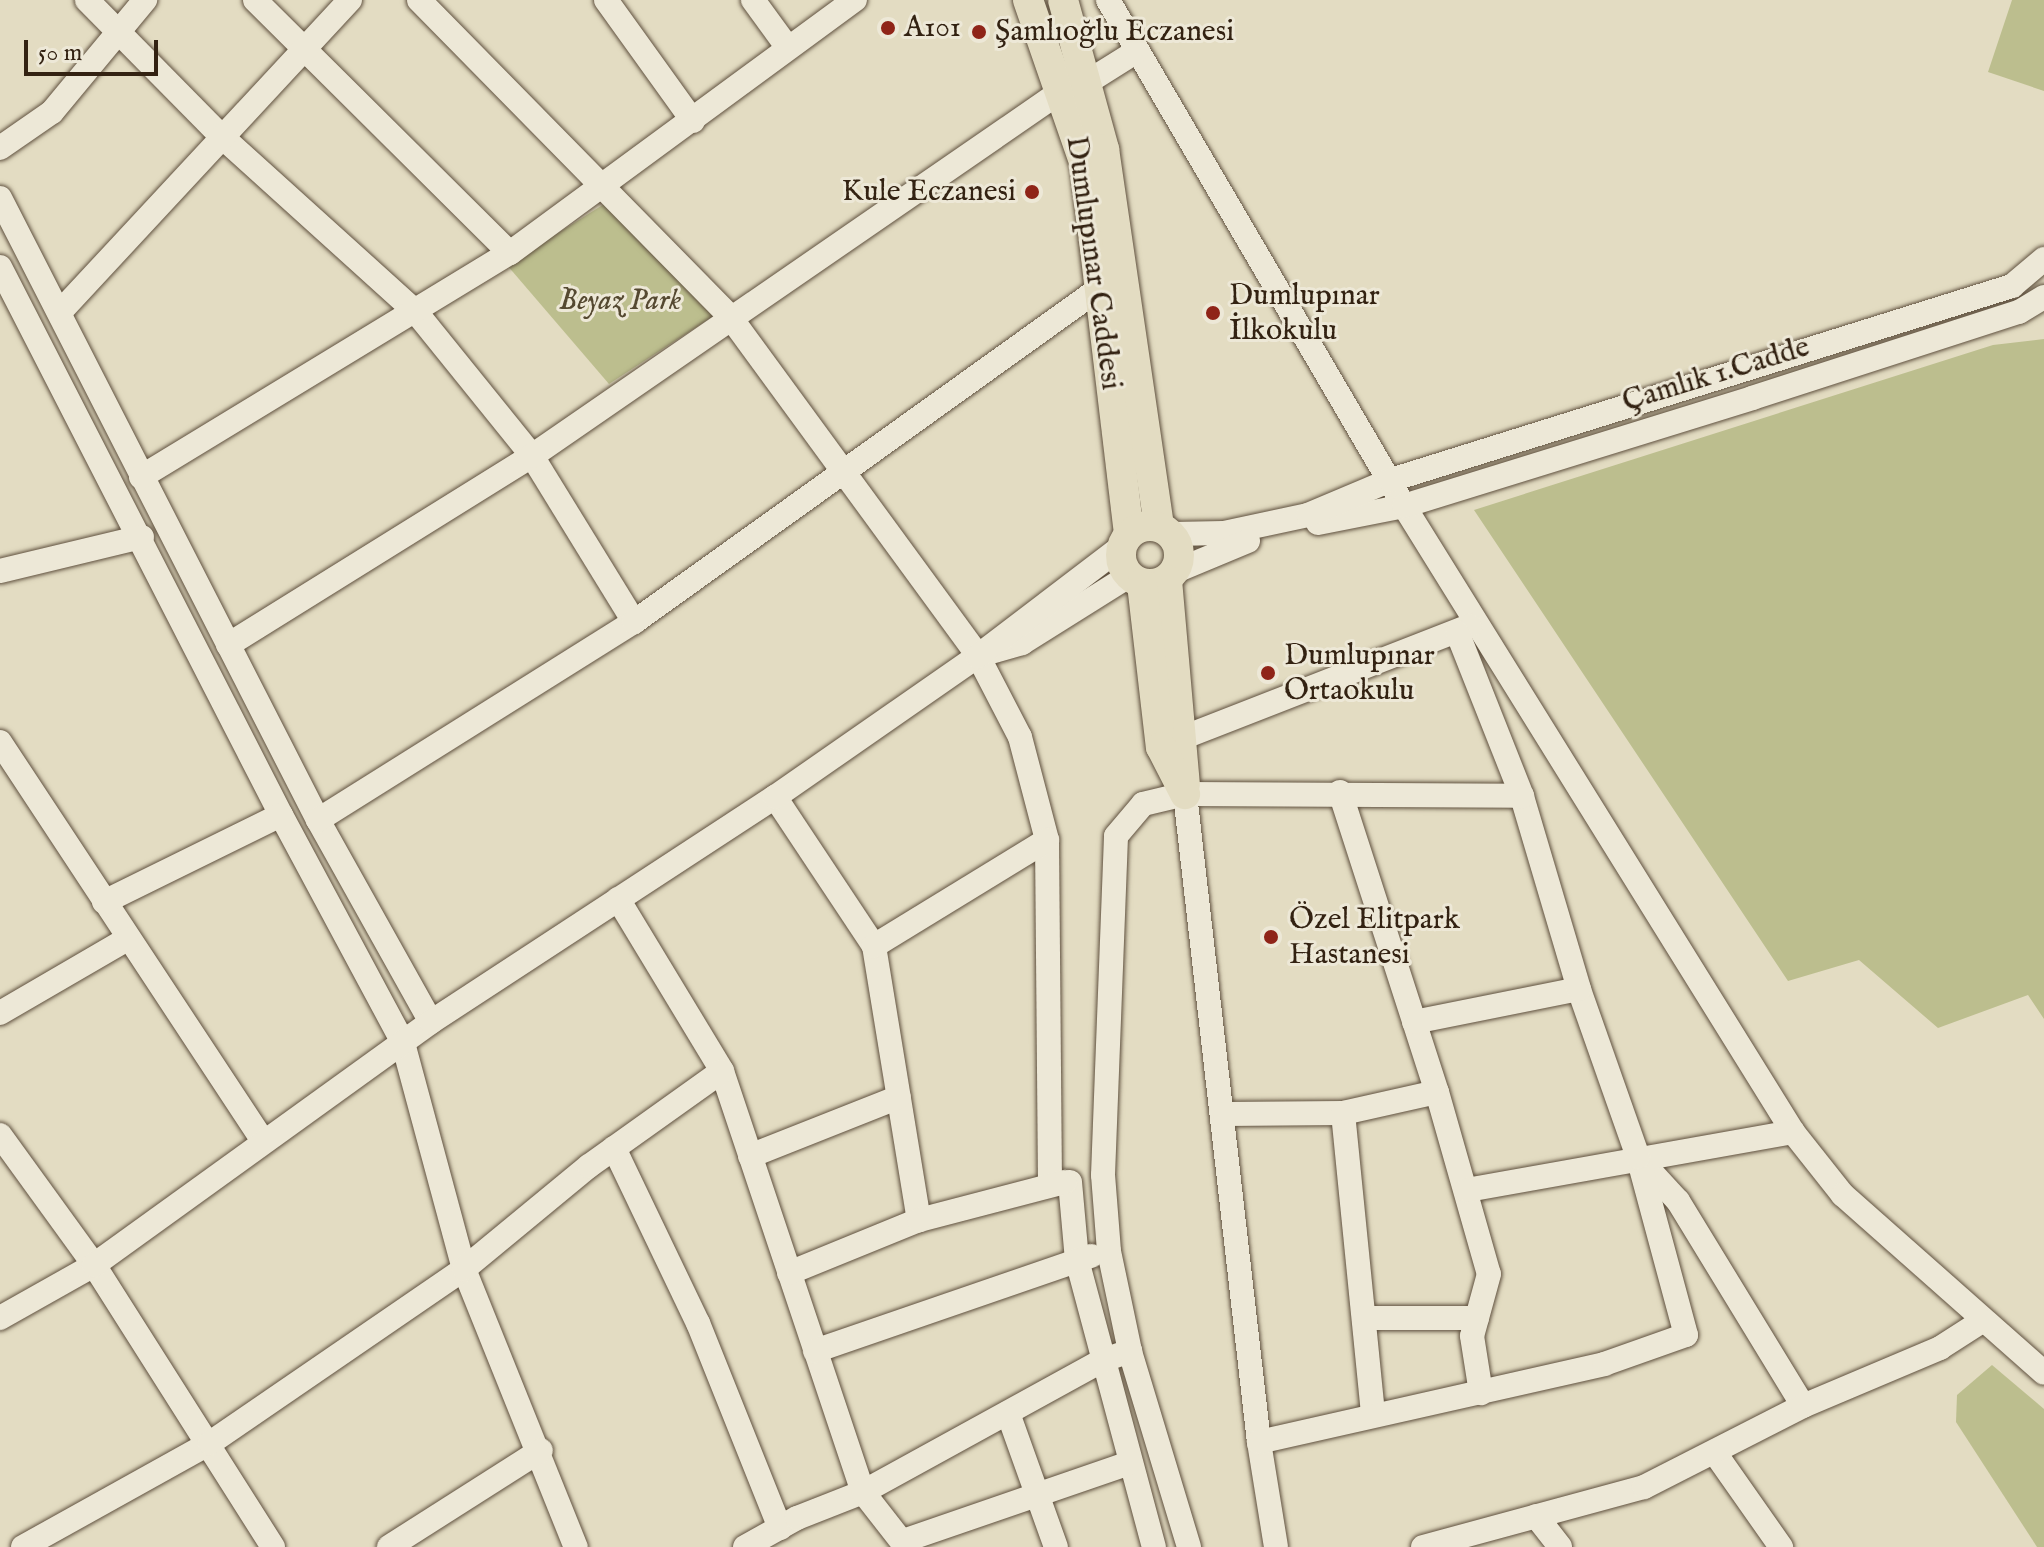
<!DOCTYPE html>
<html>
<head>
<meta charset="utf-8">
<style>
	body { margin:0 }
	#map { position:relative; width:2044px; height:1547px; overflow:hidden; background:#e3dcc2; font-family:"IM FELL English",serif }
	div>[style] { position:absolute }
	.green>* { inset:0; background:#bcbe8e }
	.roads { filter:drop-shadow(0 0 2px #5f503e) drop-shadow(0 0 2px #5f503e) }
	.minor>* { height:24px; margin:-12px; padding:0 12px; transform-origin:12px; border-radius:12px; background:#ede8d7 }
	.major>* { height:30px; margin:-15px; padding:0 15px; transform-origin:15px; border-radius:15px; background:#e3dcc2 }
	.major>.ring { margin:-15px; padding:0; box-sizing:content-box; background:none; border:30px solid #e3dcc2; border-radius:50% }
	.dots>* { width:22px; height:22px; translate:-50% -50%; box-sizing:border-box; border:4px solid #ede8d7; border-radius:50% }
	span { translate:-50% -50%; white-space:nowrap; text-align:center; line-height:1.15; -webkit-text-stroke:6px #ede8d7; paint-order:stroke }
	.poi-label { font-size:30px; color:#332212 }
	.left { translate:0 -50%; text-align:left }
	.right { translate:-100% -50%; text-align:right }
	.street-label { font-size:30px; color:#332212 }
	.park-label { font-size:30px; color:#554931; font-style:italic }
	.scale { position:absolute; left:24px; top:40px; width:134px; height:36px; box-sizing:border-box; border:4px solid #332212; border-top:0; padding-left:10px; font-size:24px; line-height:28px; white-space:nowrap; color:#332212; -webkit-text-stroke:6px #ede8d7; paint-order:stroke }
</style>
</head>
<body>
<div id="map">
	<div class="green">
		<div style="clip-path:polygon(2012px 0,2044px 0,2044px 91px,1988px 72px)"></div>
		<div style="clip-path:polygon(609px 201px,718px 313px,609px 384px,507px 265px)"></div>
		<div style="clip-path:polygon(2044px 339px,2044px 1019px,2028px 995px,1938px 1028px,1859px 960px,1788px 981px,1474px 510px,1993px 345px)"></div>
		<div style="clip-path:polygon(1992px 1365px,2044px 1409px,2044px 1547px,2037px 1547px,1956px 1422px,1957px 1395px)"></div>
	</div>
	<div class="roads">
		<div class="minor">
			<div style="left:87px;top:0;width:190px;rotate:45.4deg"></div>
			<div style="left:220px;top:135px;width:264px;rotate:42.1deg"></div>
			<div style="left:416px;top:312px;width:185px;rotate:51.1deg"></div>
			<div style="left:532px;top:456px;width:195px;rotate:58.4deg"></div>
			<div style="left:255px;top:0;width:359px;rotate:44.8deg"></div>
			<div style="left:419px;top:0;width:445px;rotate:45.5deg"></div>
			<div style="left:731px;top:318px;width:419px;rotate:53.8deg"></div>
			<div style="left:978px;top:656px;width:91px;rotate:62.6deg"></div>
			<div style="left:1020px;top:737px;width:106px;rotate:75.3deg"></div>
			<div style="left:1047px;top:840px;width:344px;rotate:89.5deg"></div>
			<div style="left:606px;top:0;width:149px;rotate:54.3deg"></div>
			<div style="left:753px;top:0;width:59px;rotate:53.9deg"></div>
			<div style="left:1108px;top:0;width:586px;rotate:59.67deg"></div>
			<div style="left:1404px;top:506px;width:737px;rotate:58.14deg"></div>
			<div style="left:1793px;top:1132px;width:80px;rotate:51.6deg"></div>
			<div style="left:1843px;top:1195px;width:268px;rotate:41.5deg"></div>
			<div style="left:0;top:148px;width:63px;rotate:-34.7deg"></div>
			<div style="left:52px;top:112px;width:146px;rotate:-50.3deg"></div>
			<div style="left:0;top:198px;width:699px;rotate:62.92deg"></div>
			<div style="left:318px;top:820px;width:231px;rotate:60.8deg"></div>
			<div style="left:0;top:267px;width:616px;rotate:62.85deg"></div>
			<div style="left:281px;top:815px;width:259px;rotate:61.8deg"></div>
			<div style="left:403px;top:1043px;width:234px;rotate:74.9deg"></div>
			<div style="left:464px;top:1269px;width:300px;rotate:68.1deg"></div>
			<div style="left:60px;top:312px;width:426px;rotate:-47.1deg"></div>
			<div style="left:141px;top:477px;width:432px;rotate:-31.3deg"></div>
			<div style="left:510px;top:253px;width:428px;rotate:-36.3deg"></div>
			<div style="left:1318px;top:523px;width:88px;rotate:-11.2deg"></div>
			<div style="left:1404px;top:506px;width:364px;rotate:-17.2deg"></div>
			<div style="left:1752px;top:398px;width:281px;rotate:-17.9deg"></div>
			<div style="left:2019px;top:312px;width:29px;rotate:-31deg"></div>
			<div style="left:1172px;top:534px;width:52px;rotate:-1.1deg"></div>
			<div style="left:1224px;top:533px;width:86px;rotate:-12.1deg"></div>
			<div style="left:1308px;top:515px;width:90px;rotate:-22.9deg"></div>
			<div style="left:1391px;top:480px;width:651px;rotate:-17.35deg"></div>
			<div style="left:2012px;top:286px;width:42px;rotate:-40.2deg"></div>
			<div style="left:0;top:571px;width:146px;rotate:-13.5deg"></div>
			<div style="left:1176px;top:571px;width:78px;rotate:-22.6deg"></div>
			<div style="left:228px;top:645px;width:358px;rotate:-31.9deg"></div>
			<div style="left:532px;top:456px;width:645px;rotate:-34.58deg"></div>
			<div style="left:1063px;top:90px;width:24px;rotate:-17deg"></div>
			<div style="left:1086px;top:83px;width:60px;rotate:-32.1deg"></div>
			<div style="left:984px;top:654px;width:40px;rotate:-16deg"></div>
			<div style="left:1022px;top:643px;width:126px;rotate:-32.1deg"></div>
			<div style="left:1182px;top:738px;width:309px;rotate:-21.3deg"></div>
			<div style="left:0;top:742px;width:478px;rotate:56.6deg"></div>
			<div style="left:1340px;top:792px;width:315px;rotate:72.1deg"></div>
			<div style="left:1437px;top:1092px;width:189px;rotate:74.1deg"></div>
			<div style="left:1489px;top:1274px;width:64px;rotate:105.3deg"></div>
			<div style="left:1472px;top:1336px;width:58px;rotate:81deg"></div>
			<div style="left:1185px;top:794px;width:652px;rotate:83.49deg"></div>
			<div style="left:1259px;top:1442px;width:106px;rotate:80.8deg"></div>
			<div style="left:775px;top:797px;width:179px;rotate:56.4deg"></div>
			<div style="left:874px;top:946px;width:278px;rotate:80.7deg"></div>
			<div style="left:318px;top:820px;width:373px;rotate:-32.1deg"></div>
			<div style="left:634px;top:622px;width:573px;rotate:-35.63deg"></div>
			<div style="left:618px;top:899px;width:201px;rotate:58.8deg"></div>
			<div style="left:722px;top:1071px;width:444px;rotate:71.5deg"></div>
			<div style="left:863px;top:1492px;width:70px;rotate:52deg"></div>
			<div style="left:104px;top:902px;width:197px;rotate:-26.2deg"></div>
			<div style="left:874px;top:946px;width:203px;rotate:-31.5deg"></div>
			<div style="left:0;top:1013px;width:147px;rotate:-30.2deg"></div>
			<div style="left:1414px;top:1022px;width:168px;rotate:-11.3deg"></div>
			<div style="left:1343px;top:1113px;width:303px;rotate:84.3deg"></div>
			<div style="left:1225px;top:1114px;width:118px;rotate:-0.5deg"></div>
			<div style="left:1343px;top:1113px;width:96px;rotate:-12.6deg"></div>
			<div style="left:0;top:1135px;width:160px;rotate:54.1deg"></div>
			<div style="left:94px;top:1265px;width:334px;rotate:57.6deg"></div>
			<div style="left:614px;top:1148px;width:194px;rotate:64.4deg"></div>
			<div style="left:698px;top:1323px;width:221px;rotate:68.2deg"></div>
			<div style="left:750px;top:1156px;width:160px;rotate:-21.6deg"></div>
			<div style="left:1642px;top:1162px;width:53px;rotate:47.3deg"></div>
			<div style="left:1678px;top:1201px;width:240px;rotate:58.6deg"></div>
			<div style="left:1070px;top:1182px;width:78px;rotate:84.9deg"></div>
			<div style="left:1077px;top:1260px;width:297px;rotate:75deg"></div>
			<div style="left:1467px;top:1190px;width:331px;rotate:-10.1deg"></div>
			<div style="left:789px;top:1273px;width:140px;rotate:-22.2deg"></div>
			<div style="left:919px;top:1220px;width:151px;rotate:-14.6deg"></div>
			<div style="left:0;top:1318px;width:108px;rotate:-29.4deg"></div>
			<div style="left:94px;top:1265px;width:415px;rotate:-35.8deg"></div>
			<div style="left:431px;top:1022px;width:411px;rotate:-33.2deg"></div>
			<div style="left:775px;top:797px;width:247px;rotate:-34.8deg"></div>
			<div style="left:978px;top:656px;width:180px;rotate:-37.3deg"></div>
			<div style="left:1364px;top:1318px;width:113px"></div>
			<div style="left:815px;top:1351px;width:292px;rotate:-19deg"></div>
			<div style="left:1008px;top:1413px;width:142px;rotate:70.3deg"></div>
			<div style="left:1259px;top:1442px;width:354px;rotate:-12.7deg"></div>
			<div style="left:1604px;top:1364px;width:87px;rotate:-19.5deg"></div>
			<div style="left:1686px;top:1335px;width:184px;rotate:-105.1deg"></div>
			<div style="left:1638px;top:1157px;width:178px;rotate:-109.4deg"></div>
			<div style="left:1579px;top:989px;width:201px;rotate:-106.5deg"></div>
			<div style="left:1522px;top:796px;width:176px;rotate:-111.6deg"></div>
			<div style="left:1715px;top:1453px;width:115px;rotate:54.9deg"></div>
			<div style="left:1536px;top:1516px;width:39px;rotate:52deg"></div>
			<div style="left:903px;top:1541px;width:240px;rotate:-19deg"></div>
			<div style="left:23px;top:1547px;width:214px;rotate:-29.1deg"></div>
			<div style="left:210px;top:1443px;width:308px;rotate:-34.4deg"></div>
			<div style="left:464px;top:1269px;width:162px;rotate:-39.5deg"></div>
			<div style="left:589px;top:1166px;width:163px;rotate:-35.5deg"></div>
			<div style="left:389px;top:1547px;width:180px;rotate:-32.5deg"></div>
			<div style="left:745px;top:1547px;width:60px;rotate:-29.1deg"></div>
			<div style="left:797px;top:1518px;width:71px;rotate:-21.5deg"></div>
			<div style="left:863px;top:1492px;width:272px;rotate:-28.8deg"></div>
			<div style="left:1101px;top:1361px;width:31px;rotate:-19deg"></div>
			<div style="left:1189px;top:1547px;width:205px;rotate:-106.8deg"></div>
			<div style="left:1130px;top:1351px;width:102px;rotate:-101.9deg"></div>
			<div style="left:1109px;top:1251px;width:76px;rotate:-94.5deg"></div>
			<div style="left:1103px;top:1175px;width:339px;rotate:-87.8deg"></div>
			<div style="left:1116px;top:836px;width:42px;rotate:-49.8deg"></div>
			<div style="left:1143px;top:804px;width:43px;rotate:-13.4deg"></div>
			<div style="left:1185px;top:794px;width:337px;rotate:0.3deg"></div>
			<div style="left:1423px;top:1547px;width:229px;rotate:-15.2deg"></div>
			<div style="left:1644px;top:1487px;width:178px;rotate:-27deg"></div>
			<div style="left:1803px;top:1406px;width:149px;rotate:-22.9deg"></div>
			<div style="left:1940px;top:1348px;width:50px;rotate:-32.7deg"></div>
		</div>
		<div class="major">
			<div style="left:1028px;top:0;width:175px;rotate:70.9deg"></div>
			<div style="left:1085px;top:165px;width:371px;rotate:83.2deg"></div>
			<div style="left:1063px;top:0;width:155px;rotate:74.6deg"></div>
			<div style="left:1104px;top:149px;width:381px;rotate:81.7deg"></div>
			<div class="ring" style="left:1121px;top:526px;width:28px;height:28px"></div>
			<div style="left:1167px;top:580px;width:205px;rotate:85deg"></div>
			<div style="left:1142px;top:584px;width:164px;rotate:83.4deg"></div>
			<div style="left:1161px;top:747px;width:53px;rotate:62.9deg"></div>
		</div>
	</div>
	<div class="dots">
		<div style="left:888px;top:28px;background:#8f2418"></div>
		<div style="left:979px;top:32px;background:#8f2418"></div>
		<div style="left:1032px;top:192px;background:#8f2418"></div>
		<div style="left:1213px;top:313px;background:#8f2418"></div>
		<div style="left:1268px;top:673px;background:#8f2418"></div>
		<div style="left:1271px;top:937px;background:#8f2418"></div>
	</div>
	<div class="poi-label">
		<span class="left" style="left:904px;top:28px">A101</span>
		<span class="left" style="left:995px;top:32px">Şamlıoğlu Eczanesi</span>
		<span class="right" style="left:1016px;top:192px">Kule Eczanesi</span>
		<span class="left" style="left:1229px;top:313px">Dumlupınar<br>İlkokulu</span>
		<span class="left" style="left:1284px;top:673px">Dumlupınar<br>Ortaokulu</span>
		<span class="left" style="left:1289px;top:937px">Özel Elitpark<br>Hastanesi</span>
	</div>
	<div class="street-label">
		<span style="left:1093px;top:263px;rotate:82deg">Dumlupınar Caddesi</span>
		<span style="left:1716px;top:375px;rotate:-17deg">Çamlık 1.Cadde</span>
	</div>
	<div class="park-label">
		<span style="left:620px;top:301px">Beyaz Park</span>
	</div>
	<div class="scale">50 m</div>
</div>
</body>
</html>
